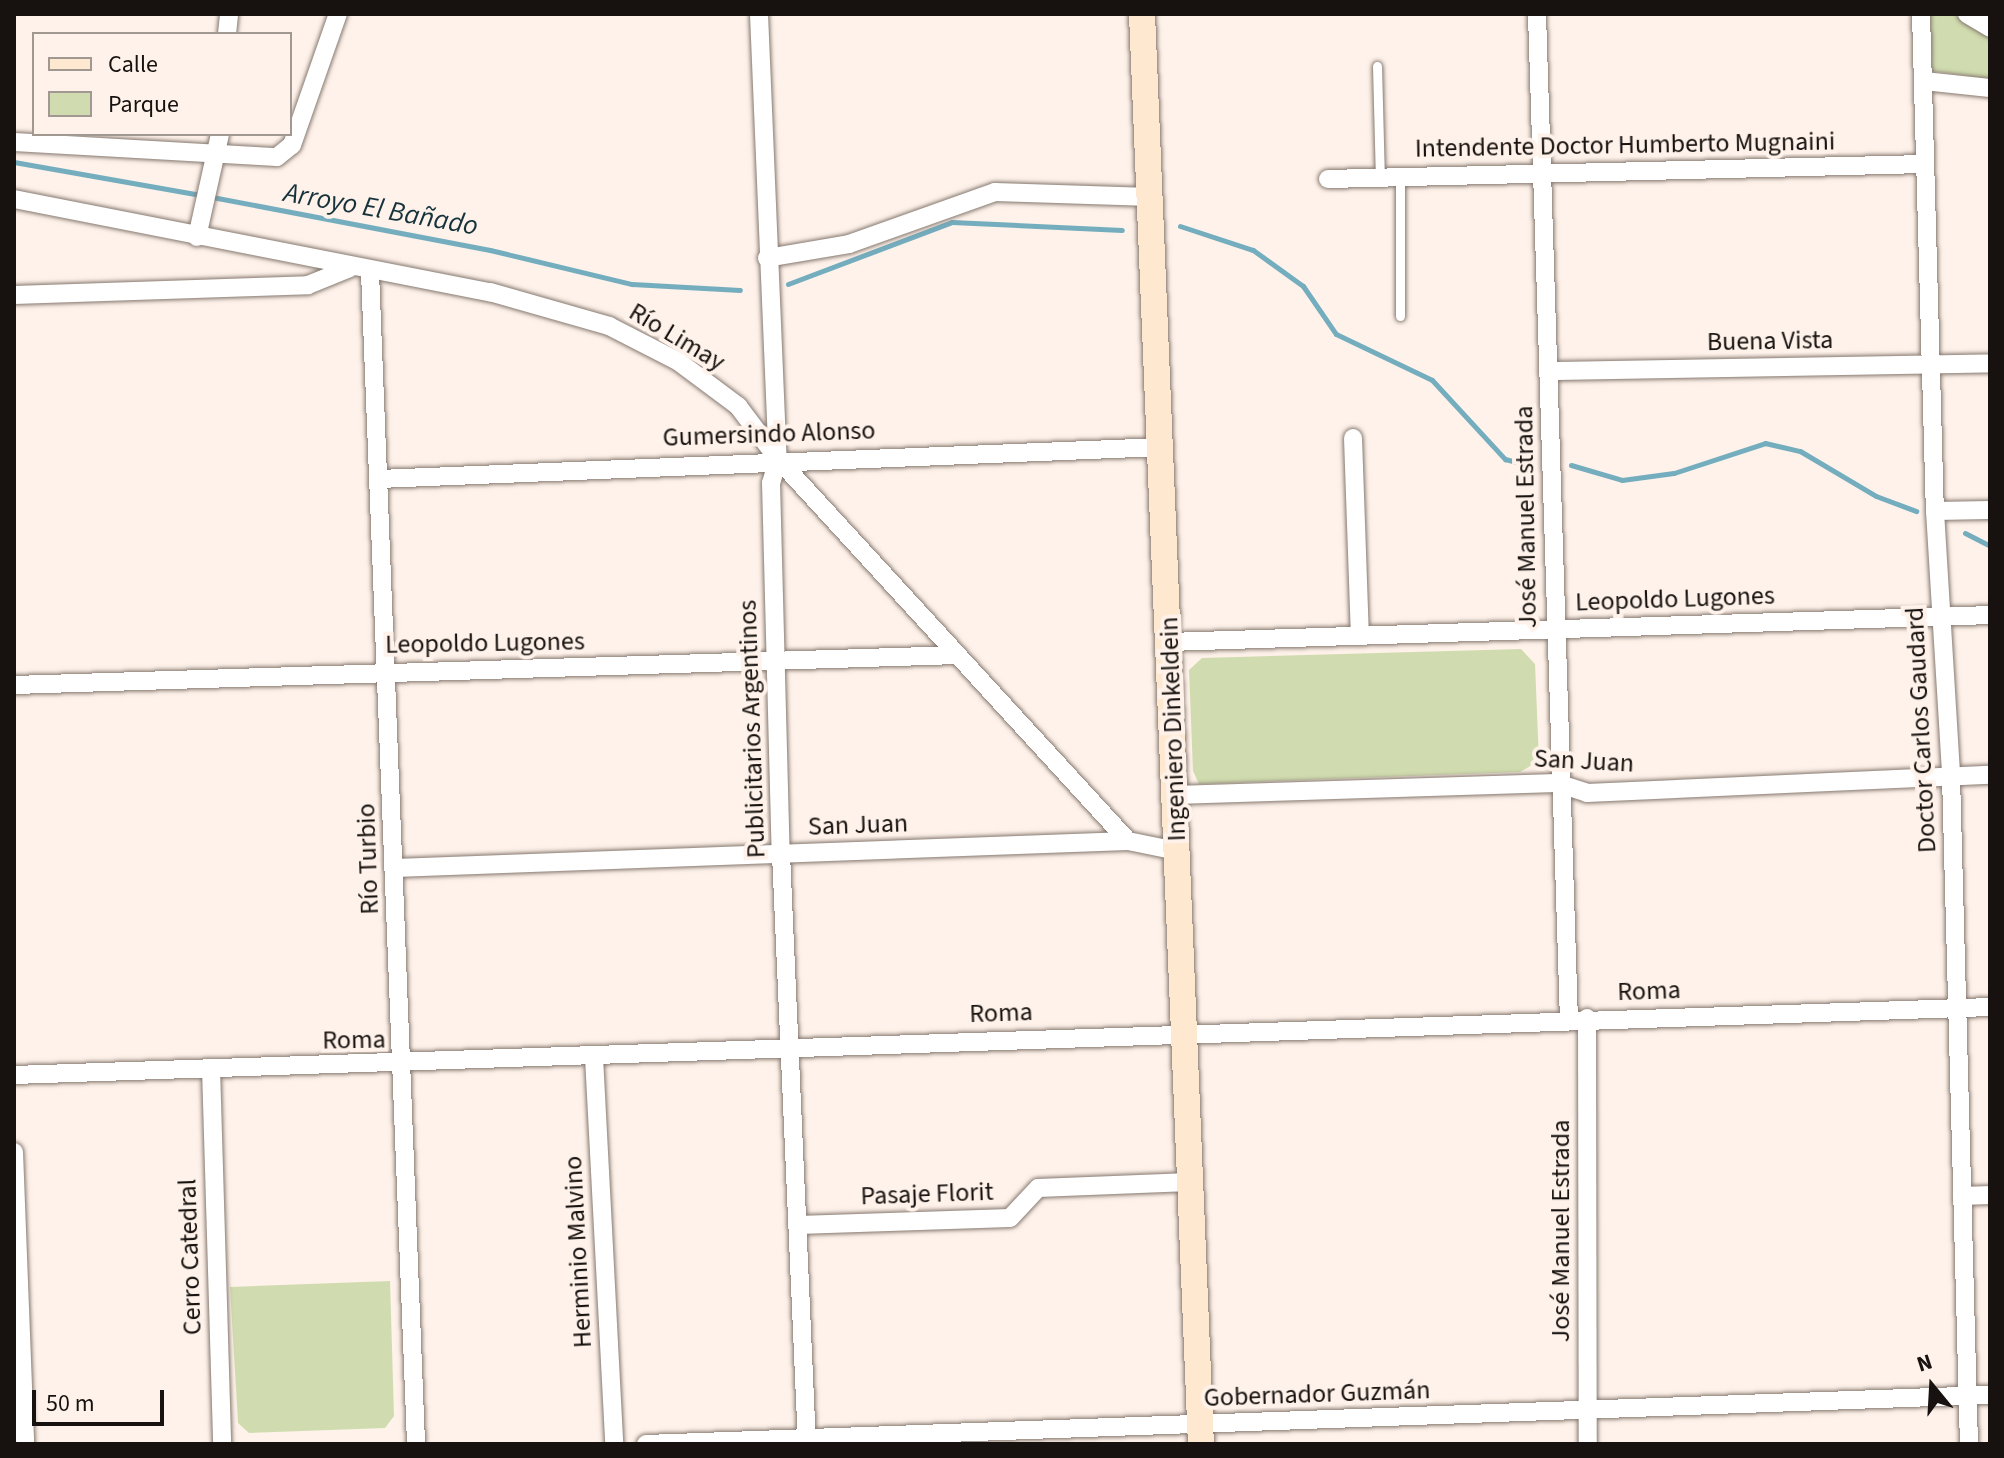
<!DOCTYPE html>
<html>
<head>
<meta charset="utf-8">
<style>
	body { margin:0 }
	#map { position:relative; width:2004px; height:1458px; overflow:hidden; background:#fef2ea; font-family:"Source Sans 3",sans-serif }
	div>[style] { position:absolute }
	.green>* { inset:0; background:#d0dcaf }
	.stream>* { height:5px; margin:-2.5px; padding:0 2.5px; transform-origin:2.5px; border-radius:2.5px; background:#74adbe }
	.roads { filter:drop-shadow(0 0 2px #85786f) drop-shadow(0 0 2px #85786f) }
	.lane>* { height:9px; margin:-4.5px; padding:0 4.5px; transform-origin:4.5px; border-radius:4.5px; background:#fff }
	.street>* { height:18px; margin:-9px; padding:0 9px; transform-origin:9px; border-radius:9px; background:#fff }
	.secondary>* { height:26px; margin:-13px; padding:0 13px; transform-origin:13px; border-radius:13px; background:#fee8d0 }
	span { translate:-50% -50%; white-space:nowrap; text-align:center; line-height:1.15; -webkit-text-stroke:8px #fef2ea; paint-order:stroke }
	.street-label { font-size:26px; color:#17120f }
	.water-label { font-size:28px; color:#15323b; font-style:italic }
	.frame { position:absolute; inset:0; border:16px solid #17120f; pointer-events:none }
	.legend { position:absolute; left:32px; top:32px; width:260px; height:104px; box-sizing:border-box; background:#fef2ea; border:2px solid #a29892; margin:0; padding:10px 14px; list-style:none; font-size:24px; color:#17120f }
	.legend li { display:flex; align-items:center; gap:16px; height:40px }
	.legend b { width:40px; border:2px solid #a29892 }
	.north { position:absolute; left:1892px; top:1346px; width:80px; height:80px; -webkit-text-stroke:6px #fef2ea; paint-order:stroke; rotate:342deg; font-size:22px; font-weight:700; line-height:32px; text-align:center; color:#17120f }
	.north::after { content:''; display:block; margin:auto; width:28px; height:36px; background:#17120f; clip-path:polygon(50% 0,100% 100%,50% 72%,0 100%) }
	.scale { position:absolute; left:32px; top:1390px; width:132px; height:36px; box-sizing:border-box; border:4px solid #17120f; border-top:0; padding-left:10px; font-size:24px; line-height:28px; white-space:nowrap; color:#17120f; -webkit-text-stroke:6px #fef2ea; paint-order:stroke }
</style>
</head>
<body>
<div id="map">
	<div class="green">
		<div style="clip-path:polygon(1930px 14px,1953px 14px,1990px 37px,1990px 79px,1932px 71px)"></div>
		<div style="clip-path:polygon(1521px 649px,1535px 664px,1539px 761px,1520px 772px,1199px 784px,1193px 771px,1189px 670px,1202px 658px)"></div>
		<div style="clip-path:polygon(390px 1281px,394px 1416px,385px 1428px,249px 1433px,238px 1423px,230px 1287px)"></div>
	</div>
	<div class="stream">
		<div style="left:14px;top:162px;width:191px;rotate:10deg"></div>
		<div style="left:212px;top:197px;width:283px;rotate:10.8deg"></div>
		<div style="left:490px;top:250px;width:146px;rotate:13.5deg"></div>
		<div style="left:632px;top:284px;width:108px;rotate:3.2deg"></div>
		<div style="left:1180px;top:226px;width:77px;rotate:18.2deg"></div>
		<div style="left:1253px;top:250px;width:62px;rotate:35.8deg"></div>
		<div style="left:1303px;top:286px;width:58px;rotate:55.5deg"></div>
		<div style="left:1336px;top:334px;width:106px;rotate:25.6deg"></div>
		<div style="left:1432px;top:380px;width:108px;rotate:47.3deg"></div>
		<div style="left:1505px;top:459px;width:27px;rotate:15deg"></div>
		<div style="left:788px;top:284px;width:175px;rotate:-20.7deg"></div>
		<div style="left:952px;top:222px;width:170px;rotate:2.7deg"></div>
		<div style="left:1571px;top:465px;width:53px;rotate:16.4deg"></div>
		<div style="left:1622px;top:480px;width:52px;rotate:-7.7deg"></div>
		<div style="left:1674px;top:473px;width:96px;rotate:-18.2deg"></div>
		<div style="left:1765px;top:443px;width:36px;rotate:13deg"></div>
		<div style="left:1800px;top:451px;width:88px;rotate:30.6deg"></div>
		<div style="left:1876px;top:496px;width:43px;rotate:20.6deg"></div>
		<div style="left:1965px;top:533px;width:28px;rotate:27deg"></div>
	</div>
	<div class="roads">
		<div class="lane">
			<div style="left:1377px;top:66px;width:112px;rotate:88.5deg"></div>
			<div style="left:1400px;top:177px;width:139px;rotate:90deg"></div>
		</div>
		<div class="street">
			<div style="left:759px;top:14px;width:445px;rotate:87.6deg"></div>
			<div style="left:778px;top:459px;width:25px;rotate:106deg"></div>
			<div style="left:771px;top:483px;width:371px;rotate:88.5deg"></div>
			<div style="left:781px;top:854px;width:591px;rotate:87.48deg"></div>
			<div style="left:1537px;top:14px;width:1006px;rotate:88.18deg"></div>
			<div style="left:1921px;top:14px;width:497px;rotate:88.4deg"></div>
			<div style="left:1935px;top:511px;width:265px;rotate:86.5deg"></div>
			<div style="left:1951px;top:776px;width:668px;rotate:88.46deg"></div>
			<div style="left:1967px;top:14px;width:27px;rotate:31deg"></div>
			<div style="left:227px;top:34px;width:20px;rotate:-84deg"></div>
			<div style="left:1924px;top:81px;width:66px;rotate:6.1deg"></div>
			<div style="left:14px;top:142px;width:263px;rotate:3.3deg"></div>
			<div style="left:277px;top:157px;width:19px;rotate:-39deg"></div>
			<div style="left:292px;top:145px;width:139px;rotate:-70.7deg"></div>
			<div style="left:1328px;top:179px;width:596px;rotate:-1.44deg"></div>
			<div style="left:14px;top:199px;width:485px;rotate:11.1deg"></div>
			<div style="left:490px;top:292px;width:124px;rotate:15.9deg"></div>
			<div style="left:609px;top:326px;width:79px;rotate:27.2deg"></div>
			<div style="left:679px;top:362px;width:74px;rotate:36.7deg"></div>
			<div style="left:738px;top:406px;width:66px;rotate:53deg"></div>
			<div style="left:778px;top:459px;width:518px;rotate:47.5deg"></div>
			<div style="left:197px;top:237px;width:106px;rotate:-77.4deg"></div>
			<div style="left:767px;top:258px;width:83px;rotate:-9.7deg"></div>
			<div style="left:849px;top:244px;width:155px;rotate:-19.6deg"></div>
			<div style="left:995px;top:192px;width:156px;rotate:1.8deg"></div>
			<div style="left:370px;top:272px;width:1173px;rotate:87.75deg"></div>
			<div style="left:14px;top:295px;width:294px;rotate:-1.9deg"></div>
			<div style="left:308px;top:285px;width:45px;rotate:-22deg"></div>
			<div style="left:1551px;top:371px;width:439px;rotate:-1deg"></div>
			<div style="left:1353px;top:438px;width:198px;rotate:88deg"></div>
			<div style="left:379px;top:479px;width:784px;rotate:-2.34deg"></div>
			<div style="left:1935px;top:511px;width:55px;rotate:-1deg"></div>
			<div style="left:1169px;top:642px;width:821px;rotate:-1.88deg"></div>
			<div style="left:14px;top:685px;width:943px;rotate:-1.82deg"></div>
			<div style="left:1175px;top:795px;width:382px;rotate:-1.8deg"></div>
			<div style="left:1557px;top:783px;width:32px;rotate:18deg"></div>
			<div style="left:1587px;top:793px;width:403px;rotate:-2.6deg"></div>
			<div style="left:395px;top:868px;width:733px;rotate:-2.11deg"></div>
			<div style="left:1128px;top:841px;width:50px;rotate:11.5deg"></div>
			<div style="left:1587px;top:1018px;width:426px;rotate:89.9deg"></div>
			<div style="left:594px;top:1057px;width:388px;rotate:87deg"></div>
			<div style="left:211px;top:1068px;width:376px;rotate:88.3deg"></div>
			<div style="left:14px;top:1075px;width:1977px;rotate:-1.97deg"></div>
			<div style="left:14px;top:1152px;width:292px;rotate:87.8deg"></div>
			<div style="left:1962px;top:1196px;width:28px;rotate:-2deg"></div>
			<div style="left:798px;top:1225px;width:212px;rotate:-1.9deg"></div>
			<div style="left:1010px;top:1218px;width:41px;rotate:-47deg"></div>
			<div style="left:1038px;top:1188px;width:152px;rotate:-2.3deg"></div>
			<div style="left:646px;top:1444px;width:1345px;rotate:-2.09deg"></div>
		</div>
		<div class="secondary">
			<div style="left:1142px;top:14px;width:1431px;rotate:87.64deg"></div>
		</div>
	</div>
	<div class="street-label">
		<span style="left:1625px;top:145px;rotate:-1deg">Intendente Doctor Humberto Mugnaini</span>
		<span style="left:677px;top:337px;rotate:31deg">Río Limay</span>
		<span style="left:1770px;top:341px;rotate:-1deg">Buena Vista</span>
		<span style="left:769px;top:434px;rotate:-2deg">Gumersindo Alonso</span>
		<span style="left:1526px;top:517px;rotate:-91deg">José Manuel Estrada</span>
		<span style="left:1675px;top:599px;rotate:-2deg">Leopoldo Lugones</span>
		<span style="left:485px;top:643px;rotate:-1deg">Leopoldo Lugones</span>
		<span style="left:752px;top:729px;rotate:-92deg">Publicitarios Argentinos</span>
		<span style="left:1173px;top:729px;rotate:-92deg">Ingeniero Dinkeldein</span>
		<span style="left:1921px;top:730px;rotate:-93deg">Doctor Carlos Gaudard</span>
		<span style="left:1584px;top:761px;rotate:3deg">San Juan</span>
		<span style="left:858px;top:825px;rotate:-2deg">San Juan</span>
		<span style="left:368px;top:859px;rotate:-92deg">Río Turbio</span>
		<span style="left:1649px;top:991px;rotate:-2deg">Roma</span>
		<span style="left:1001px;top:1013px;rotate:-2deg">Roma</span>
		<span style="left:354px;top:1040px;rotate:-1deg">Roma</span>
		<span style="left:927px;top:1194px;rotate:-2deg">Pasaje Florit</span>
		<span style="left:1561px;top:1231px;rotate:-90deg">José Manuel Estrada</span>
		<span style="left:578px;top:1252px;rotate:-93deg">Herminio Malvino</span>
		<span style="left:190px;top:1257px;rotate:-92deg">Cerro Catedral</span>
		<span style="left:1317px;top:1394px;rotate:-2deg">Gobernador Guzmán</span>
	</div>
	<div class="water-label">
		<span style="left:381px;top:209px;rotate:10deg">Arroyo El Bañado</span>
	</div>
	<div class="frame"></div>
	<ul class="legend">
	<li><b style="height:10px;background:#fee8d0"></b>Calle</li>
	<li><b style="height:22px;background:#d0dcaf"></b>Parque</li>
	</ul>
	<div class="north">N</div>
	<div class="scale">50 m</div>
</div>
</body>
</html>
